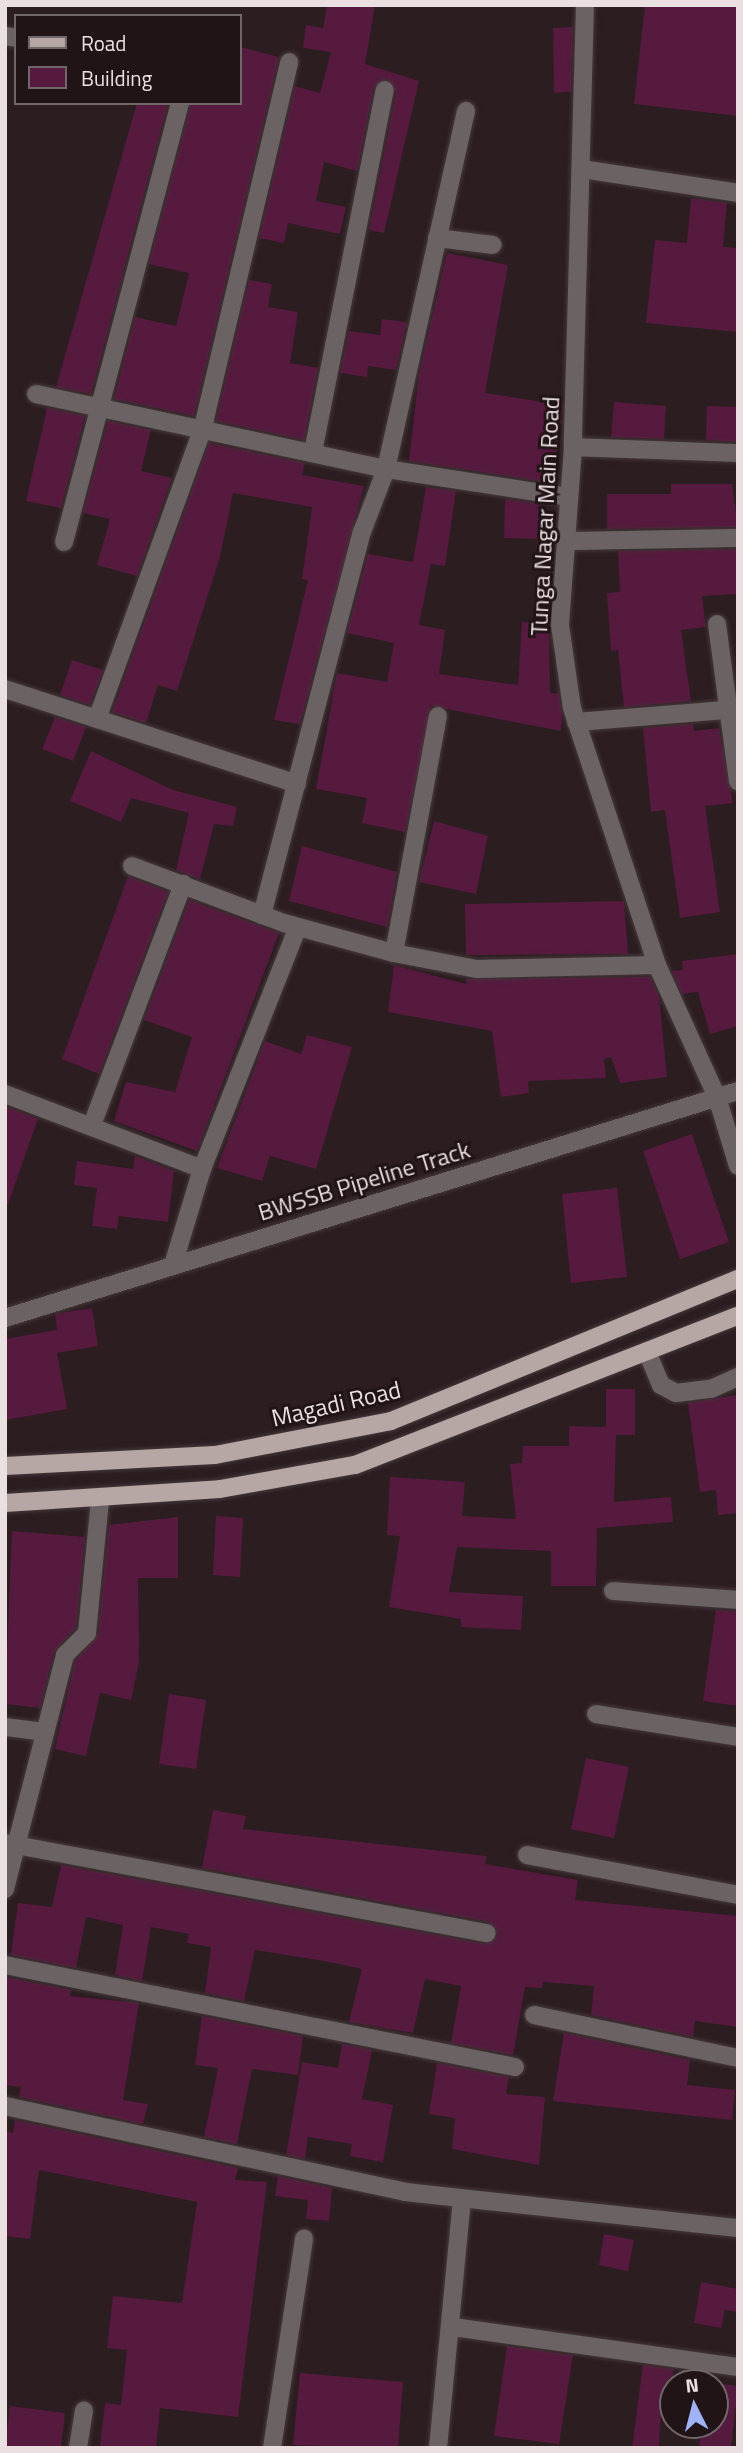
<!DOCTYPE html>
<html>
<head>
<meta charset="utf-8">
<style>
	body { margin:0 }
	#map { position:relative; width:743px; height:2453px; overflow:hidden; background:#2b1d20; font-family:"Titillium Web",sans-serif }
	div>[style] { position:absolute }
	.building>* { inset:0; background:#561a3e }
	.roads { filter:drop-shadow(0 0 2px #46383b) drop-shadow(0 0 2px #46383b) }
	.minor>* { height:18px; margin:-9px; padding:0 9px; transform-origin:9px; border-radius:9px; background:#6b6363 }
	.major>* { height:18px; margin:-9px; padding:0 9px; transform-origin:9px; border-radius:9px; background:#b6a6a4 }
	span { translate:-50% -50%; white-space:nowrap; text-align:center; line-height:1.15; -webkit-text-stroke:6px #211417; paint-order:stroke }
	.street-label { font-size:24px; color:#eae0e2 }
	.frame { position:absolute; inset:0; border:7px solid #eae0e2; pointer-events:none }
	.legend { position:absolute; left:14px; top:14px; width:228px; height:91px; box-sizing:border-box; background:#211417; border:2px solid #716668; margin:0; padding:9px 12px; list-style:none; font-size:21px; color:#eae0e2 }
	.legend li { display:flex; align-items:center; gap:14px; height:35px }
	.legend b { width:35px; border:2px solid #716668 }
	.north { position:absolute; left:659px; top:2369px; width:70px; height:70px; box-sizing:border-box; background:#211417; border:2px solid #716668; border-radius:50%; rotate:354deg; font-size:19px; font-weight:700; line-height:28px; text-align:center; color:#eae0e2 }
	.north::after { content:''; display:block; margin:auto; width:24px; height:32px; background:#9fb3fd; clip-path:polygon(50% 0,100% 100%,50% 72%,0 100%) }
</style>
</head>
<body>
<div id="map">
	<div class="building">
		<div style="clip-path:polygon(327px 5px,375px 5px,365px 64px,419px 81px,384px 233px,369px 230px,396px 92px,387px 79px,374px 88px,357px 171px,324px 162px,316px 201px,346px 207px,340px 234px,288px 223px,284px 243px,259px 238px,295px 86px,320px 93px,331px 52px,303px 48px,306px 25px,323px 28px)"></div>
		<div style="clip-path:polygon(645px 5px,738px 5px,738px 116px,634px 104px)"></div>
		<div style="clip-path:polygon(573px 27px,571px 92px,554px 93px,553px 28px)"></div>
		<div style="clip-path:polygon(240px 47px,279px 57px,194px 416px,114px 399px,135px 317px,176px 326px,189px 273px,149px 264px,191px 103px,240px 103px)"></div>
		<div style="clip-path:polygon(137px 103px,168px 103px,91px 394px,56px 387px)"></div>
		<div style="clip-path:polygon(691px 198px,727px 203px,723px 247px,738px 248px,738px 332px,646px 323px,655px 240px,687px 243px)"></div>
		<div style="clip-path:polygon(447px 253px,508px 265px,485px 393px,563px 405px,552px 483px,409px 461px,419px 373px)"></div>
		<div style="clip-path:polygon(249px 280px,272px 284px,268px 307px,298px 312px,290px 363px,318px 368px,304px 440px,216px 421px)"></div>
		<div style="clip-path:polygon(382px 319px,407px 322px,396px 370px,368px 366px,367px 377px,340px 373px,349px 331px,380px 335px)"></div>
		<div style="clip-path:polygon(614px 402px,666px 406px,664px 439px,611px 437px)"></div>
		<div style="clip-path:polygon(707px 406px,738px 407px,738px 442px,706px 440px)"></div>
		<div style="clip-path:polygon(47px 408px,85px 416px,61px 508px,26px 501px)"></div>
		<div style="clip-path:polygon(108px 421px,151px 430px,141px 471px,172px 478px,137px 576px,97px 565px,110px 519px,83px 513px)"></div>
		<div style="clip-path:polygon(209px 443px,305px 463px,302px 475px,364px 486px,300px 724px,274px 720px,308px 580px,302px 579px,312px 507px,233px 493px,220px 557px,177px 691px,158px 685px,146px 723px,112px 712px)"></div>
		<div style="clip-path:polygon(671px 484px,732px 484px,738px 527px,607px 529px,607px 494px,671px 494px)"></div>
		<div style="clip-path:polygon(426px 487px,456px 491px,445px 566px,431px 564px,419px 625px,445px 630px,439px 674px,518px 685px,522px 622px,549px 624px,550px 693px,559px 694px,562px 715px,561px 731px,431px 706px,405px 832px,362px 823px,367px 798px,316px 789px,337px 673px,387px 682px,394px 643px,347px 633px,368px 554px,413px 562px)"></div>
		<div style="clip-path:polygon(505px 499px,541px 504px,540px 539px,504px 538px)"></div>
		<div style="clip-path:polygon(738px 549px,738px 594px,702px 596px,706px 627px,681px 630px,691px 701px,624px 707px,618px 650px,611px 651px,607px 593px,620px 592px,618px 551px)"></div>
		<div style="clip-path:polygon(72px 660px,103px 670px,90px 705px,60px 695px)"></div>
		<div style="clip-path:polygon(55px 717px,86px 727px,73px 761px,42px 749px)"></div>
		<div style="clip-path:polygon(693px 724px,694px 731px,719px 728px,733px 803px,705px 806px,720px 912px,680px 918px,665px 810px,651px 812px,643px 728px)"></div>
		<div style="clip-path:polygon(91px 751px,173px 790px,237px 807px,233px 826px,214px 824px,200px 879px,176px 870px,189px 813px,131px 798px,121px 822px,70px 801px)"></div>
		<div style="clip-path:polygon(434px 821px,488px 836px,476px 894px,419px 882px)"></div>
		<div style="clip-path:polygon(302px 846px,397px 872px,387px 927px,289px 901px)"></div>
		<div style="clip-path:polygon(128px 876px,168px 892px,99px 1074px,62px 1059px)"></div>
		<div style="clip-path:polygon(189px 900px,279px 933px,197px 1151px,114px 1121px,126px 1082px,175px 1092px,192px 1037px,144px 1020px)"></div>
		<div style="clip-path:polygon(624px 901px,628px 954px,466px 955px,465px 904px)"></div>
		<div style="clip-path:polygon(738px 954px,738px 1026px,710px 1034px,698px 992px,682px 994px,672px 971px,683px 970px,682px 961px)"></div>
		<div style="clip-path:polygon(394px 965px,466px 984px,466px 979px,650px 977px,659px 996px,667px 1077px,620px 1083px,611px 1057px,604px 1059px,606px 1078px,528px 1081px,529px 1093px,501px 1097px,492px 1031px,388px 1012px)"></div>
		<div style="clip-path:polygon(307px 1035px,352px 1047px,316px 1169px,270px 1156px,262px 1181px,217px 1168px,265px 1041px,301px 1054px)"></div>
		<div style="clip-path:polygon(5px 1106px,38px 1119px,8px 1204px,5px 1204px)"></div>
		<div style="clip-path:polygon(692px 1134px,729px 1242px,680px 1259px,643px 1151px)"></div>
		<div style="clip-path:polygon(135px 1156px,174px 1171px,168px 1222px,119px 1216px,117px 1229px,92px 1226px,97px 1188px,74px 1185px,77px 1161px,133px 1169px)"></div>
		<div style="clip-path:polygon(617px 1188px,627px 1277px,571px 1283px,562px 1194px)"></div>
		<div style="clip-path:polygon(92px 1308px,98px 1346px,57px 1353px,67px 1409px,5px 1420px,5px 1339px,57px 1330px,55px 1314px)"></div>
		<div style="clip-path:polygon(606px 1389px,635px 1389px,635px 1435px,616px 1435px,614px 1502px,671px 1497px,673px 1522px,597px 1528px,596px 1586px,551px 1586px,551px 1551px,457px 1547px,449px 1592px,523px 1596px,521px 1630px,461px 1627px,461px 1619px,389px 1607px,400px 1536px,387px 1535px,390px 1477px,465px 1482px,462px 1516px,516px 1519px,510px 1464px,522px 1463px,523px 1446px,569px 1446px,569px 1426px,606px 1427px)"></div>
		<div style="clip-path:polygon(736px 1395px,738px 1513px,718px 1515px,716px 1490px,700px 1492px,688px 1403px)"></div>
		<div style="clip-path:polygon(216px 1516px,243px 1518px,240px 1577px,213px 1575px)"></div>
		<div style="clip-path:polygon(178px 1517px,178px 1578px,138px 1578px,139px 1662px,131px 1700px,100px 1693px,86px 1756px,55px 1749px,75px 1661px,98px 1634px,109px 1525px)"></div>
		<div style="clip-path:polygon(12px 1531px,85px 1537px,76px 1628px,54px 1652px,40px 1708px,5px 1704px)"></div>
		<div style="clip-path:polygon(716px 1610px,738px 1612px,738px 1706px,703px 1701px)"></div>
		<div style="clip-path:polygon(169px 1694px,206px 1700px,196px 1769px,159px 1764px)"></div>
		<div style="clip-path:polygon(586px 1758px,629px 1767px,614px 1838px,571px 1829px)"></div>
		<div style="clip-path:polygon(213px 1810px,246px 1816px,243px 1829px,487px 1856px,485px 1864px,578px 1880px,575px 1900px,738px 1916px,738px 2027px,695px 2021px,693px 2037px,591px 2015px,594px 1986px,543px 1982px,542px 1988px,525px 1987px,513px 2055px,451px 2043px,461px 1986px,425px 1979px,413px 2033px,349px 2022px,362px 1969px,324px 1961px,255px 1950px,244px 2001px,205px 1993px,211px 1947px,187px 1943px,189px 1934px,151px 1927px,142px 1981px,115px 1975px,123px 1925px,86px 1917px,76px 1968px,11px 1955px,18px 1903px,52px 1907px,61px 1865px,485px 1944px,498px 1936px,489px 1922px,202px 1868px)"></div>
		<div style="clip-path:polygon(5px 1977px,71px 1990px,70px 1996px,139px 2003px,123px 2100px,148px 2104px,143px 2124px,19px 2097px,21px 2087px,5px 2085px)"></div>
		<div style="clip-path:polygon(202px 2016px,303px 2036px,298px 2075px,252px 2069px,237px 2144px,204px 2137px,218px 2068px,195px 2065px)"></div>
		<div style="clip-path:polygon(564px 2033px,690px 2060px,687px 2085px,735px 2090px,732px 2120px,553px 2101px)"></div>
		<div style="clip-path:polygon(342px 2044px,372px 2050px,362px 2099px,393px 2105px,383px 2162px,350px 2156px,352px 2144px,308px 2137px,305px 2159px,286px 2155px,302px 2062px,338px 2068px)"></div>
		<div style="clip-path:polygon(437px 2063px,509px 2077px,506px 2094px,545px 2097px,539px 2165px,452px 2149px,455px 2118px,429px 2114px)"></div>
		<div style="clip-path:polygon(15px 2120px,238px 2168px,235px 2180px,267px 2182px,238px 2417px,160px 2408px,156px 2448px,100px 2446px,105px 2403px,121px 2405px,127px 2350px,107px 2348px,113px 2296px,182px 2303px,197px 2202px,39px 2170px,30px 2239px,5px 2236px,5px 2131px,13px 2133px)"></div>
		<div style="clip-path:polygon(278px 2176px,332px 2188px,329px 2221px,306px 2219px,308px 2200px,275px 2196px)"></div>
		<div style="clip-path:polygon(604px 2234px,634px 2240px,628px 2271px,599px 2265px)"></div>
		<div style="clip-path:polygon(701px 2282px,738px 2289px,738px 2312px,725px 2310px,721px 2328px,694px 2323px)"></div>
		<div style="clip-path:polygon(507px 2346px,573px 2355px,559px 2444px,494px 2436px)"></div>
		<div style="clip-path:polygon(643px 2365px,673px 2369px,673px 2411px,661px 2409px,659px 2448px,632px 2448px)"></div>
		<div style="clip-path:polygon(300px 2373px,403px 2382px,398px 2448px,293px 2445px)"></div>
		<div style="clip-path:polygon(715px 2383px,738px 2386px,731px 2448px,699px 2448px,702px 2425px,715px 2425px)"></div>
		<div style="clip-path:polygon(10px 2406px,65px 2413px,61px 2446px,5px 2448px)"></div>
	</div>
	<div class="roads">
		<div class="minor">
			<div style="left:585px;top:5px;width:442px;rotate:91.6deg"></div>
			<div style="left:573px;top:447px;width:178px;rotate:94.2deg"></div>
			<div style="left:560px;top:625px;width:84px;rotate:81.8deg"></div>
			<div style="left:572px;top:708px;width:271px;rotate:71.7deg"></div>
			<div style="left:657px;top:965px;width:145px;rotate:65.6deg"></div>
			<div style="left:717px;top:1097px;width:72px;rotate:73.1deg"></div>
			<div style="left:5px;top:36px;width:11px;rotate:10deg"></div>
			<div style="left:582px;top:169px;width:158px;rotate:8.7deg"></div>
			<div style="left:437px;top:238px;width:56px;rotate:7.1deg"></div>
			<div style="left:36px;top:394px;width:358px;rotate:12.1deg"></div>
			<div style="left:386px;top:469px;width:185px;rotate:8.7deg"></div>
			<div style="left:573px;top:447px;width:165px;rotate:2.1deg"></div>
			<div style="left:313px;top:452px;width:369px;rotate:-78.8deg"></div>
			<div style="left:567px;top:541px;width:171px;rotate:-1deg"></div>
			<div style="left:64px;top:542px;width:454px;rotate:-75.2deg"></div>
			<div style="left:717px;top:624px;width:159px;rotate:82.4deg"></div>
			<div style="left:5px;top:689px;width:307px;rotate:18deg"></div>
			<div style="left:97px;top:719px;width:311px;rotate:-70deg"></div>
			<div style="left:203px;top:427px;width:375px;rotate:-76.7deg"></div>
			<div style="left:576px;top:722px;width:163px;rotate:-4.6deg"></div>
			<div style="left:132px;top:866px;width:162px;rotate:20.6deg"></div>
			<div style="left:284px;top:923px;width:114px;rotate:15.3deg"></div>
			<div style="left:394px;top:953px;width:84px;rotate:11deg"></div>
			<div style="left:476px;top:969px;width:181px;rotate:-1.3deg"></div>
			<div style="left:262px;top:915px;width:396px;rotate:-75.4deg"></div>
			<div style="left:362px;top:532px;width:67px;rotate:-69.1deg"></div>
			<div style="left:386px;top:469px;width:367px;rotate:-77.4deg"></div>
			<div style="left:394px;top:953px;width:241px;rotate:-79.5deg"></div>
			<div style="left:5px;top:1094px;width:211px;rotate:20.8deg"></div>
			<div style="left:202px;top:1169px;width:100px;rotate:106.8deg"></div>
			<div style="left:92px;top:1125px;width:258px;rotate:-69.3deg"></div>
			<div style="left:202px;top:1169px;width:260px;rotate:-68.4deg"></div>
			<div style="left:5px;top:1318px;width:767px;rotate:-17.21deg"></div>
			<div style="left:647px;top:1352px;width:36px;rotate:67deg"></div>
			<div style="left:661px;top:1385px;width:17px;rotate:28deg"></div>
			<div style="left:676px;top:1393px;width:35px;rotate:-7deg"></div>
			<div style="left:711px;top:1389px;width:30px;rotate:-24deg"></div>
			<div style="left:613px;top:1591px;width:125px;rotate:4.1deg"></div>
			<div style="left:596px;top:1714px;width:144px;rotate:9.2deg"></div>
			<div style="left:5px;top:1727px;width:39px;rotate:7deg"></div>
			<div style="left:5px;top:1843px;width:490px;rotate:10.6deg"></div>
			<div style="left:527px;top:1855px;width:215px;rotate:10.7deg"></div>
			<div style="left:5px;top:1889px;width:242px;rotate:-75.6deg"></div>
			<div style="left:65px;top:1655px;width:31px;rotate:-45deg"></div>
			<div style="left:87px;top:1633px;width:134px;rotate:-84.4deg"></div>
			<div style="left:5px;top:1965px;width:520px;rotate:11.31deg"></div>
			<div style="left:534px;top:2015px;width:208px;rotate:11.9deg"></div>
			<div style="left:5px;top:2106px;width:409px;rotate:12.1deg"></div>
			<div style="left:405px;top:2192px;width:335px;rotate:6.2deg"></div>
			<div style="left:453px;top:2327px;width:288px;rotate:8deg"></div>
			<div style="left:78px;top:2448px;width:38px;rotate:-81deg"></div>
			<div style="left:272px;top:2448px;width:212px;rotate:-81.3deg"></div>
			<div style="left:438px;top:2448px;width:249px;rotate:-84.5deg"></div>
		</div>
		<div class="major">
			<div style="left:5px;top:1466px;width:210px;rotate:-3deg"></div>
			<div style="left:215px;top:1455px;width:179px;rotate:-10.9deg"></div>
			<div style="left:391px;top:1421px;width:375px;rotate:-22.3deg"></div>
			<div style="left:5px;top:1503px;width:215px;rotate:-3.7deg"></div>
			<div style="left:220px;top:1489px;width:137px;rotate:-10.1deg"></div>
			<div style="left:355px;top:1465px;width:411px;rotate:-21.3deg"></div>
		</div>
	</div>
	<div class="street-label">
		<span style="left:545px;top:516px;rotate:-87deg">Tunga Nagar Main Road</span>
		<span style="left:364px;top:1181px;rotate:-17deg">BWSSB Pipeline Track</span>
		<span style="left:336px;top:1404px;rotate:-13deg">Magadi Road</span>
	</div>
	<div class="frame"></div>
	<ul class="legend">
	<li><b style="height:9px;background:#b6a6a4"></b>Road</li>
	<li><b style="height:19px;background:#561a3e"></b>Building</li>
	</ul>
	<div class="north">N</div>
</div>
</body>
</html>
